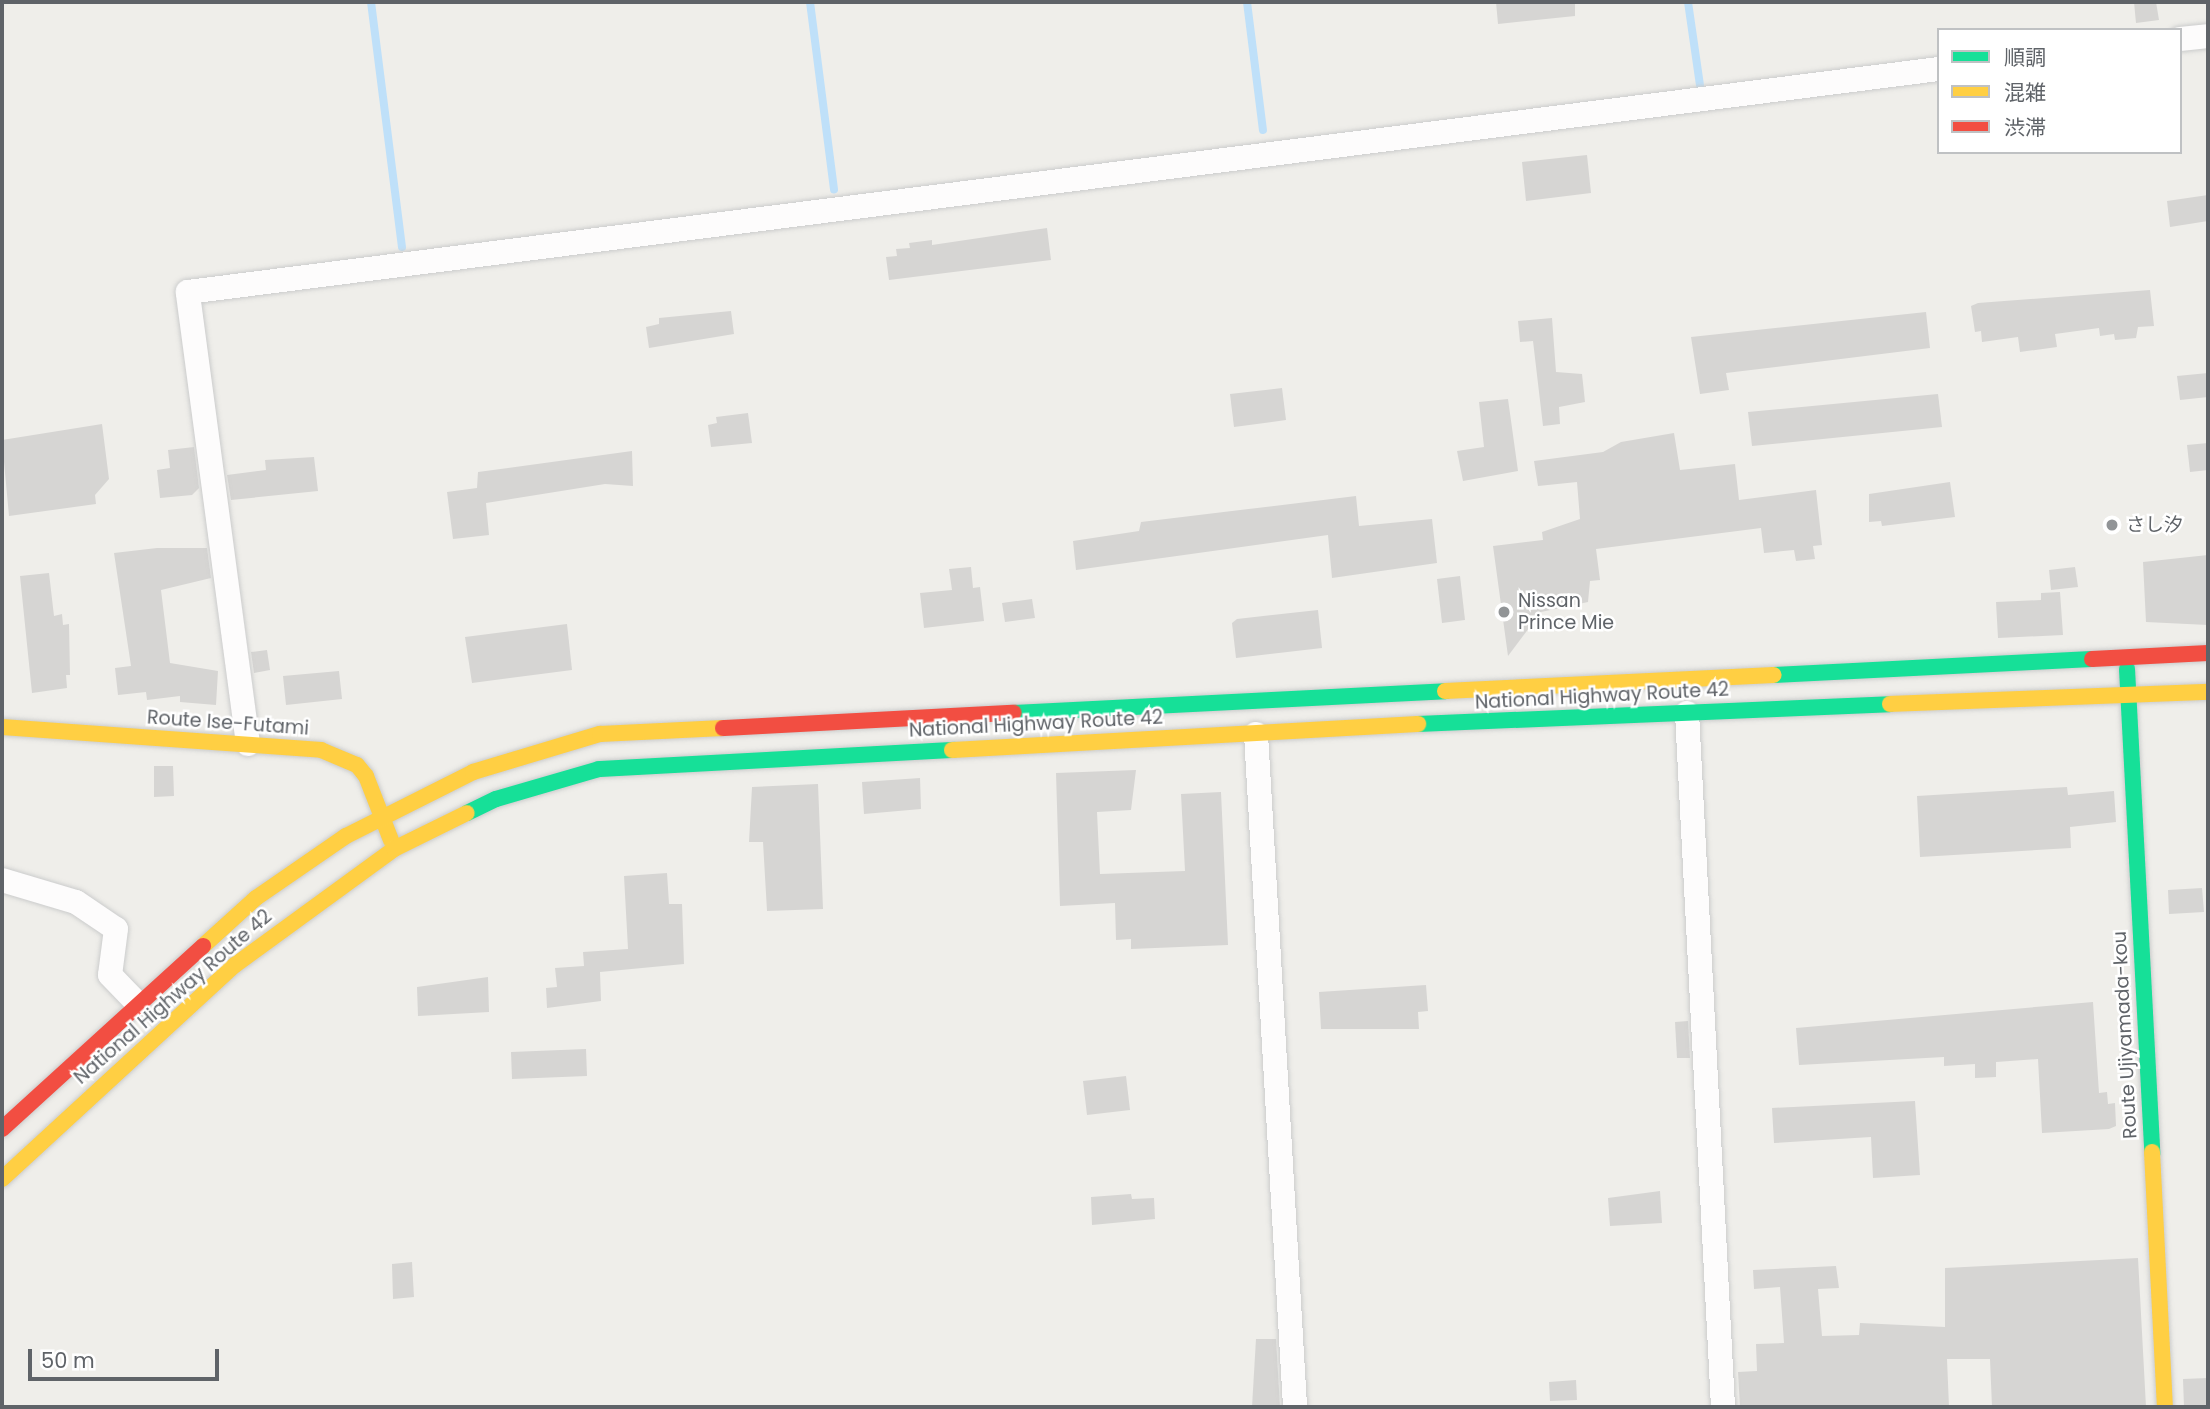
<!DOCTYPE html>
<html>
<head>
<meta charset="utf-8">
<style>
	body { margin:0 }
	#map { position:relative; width:2210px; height:1409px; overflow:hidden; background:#efeeea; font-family:Poppins,"Noto Sans JP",sans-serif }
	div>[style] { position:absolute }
	.stream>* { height:8px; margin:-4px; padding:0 4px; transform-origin:4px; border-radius:4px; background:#bfe0f9 }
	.building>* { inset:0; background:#d6d5d3 }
	.roads { filter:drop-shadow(0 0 2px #cbcccc) drop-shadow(0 0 2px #cbcccc) }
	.street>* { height:24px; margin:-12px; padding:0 12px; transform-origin:12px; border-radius:12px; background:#fdfcfc }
	.fast>* { height:16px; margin:-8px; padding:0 8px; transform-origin:8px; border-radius:8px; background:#16e098 }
	.slow>* { height:16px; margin:-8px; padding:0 8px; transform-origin:8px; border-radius:8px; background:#ffcf43 }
	.jam>* { height:16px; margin:-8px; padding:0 8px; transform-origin:8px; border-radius:8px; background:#f24e42 }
	.dots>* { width:19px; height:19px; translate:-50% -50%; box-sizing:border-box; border:4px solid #fff; border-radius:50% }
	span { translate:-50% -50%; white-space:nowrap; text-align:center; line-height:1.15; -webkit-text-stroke:5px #fff; paint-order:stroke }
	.poi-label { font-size:19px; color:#5f6368 }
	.left { translate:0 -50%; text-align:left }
	.street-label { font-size:19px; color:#5f6368 }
	.frame { position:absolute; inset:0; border:4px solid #5f6368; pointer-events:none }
	.legend { position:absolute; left:1937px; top:28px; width:245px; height:126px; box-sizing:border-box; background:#fff; border:2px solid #bfc1c3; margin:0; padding:9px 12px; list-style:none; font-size:21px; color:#5f6368 }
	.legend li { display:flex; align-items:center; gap:14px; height:35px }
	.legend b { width:35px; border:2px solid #bfc1c3 }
	.scale { position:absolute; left:28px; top:1349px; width:191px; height:32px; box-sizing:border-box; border:4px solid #5f6368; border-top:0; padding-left:9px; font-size:21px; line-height:24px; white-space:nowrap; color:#5f6368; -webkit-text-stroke:5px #fff; paint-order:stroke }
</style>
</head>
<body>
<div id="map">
	<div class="stream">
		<div style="left:371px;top:2px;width:247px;rotate:82.8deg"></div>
		<div style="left:810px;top:2px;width:189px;rotate:82.7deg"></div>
		<div style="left:1247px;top:2px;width:129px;rotate:82.9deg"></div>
		<div style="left:1688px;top:2px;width:84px;rotate:81.8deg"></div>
	</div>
	<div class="building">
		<div style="clip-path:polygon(1496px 2px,1575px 2px,1575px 16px,1498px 24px)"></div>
		<div style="clip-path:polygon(2134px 2px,2156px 2px,2159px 20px,2136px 23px)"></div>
		<div style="clip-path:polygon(1587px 155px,1591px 193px,1526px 201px,1522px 162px)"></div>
		<div style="clip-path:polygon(2208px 195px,2208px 221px,2170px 227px,2167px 201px)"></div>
		<div style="clip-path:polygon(1047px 228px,1051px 260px,889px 280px,886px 257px,897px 256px,896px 249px,910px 248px,909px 243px,932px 240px,932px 245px)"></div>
		<div style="clip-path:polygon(2150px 290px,2154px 326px,2138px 327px,2136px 338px,2115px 340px,2114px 334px,2100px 336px,2099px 328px,2055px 334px,2057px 347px,2020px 352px,2018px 337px,1982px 342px,1981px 331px,1975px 332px,1971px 306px,1978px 303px)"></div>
		<div style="clip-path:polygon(731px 311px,734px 334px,649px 348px,646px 327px,659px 324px,659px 318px)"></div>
		<div style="clip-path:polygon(1926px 312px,1930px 348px,1726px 373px,1729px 390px,1700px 394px,1691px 337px)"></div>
		<div style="clip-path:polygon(1552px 318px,1556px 372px,1582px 374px,1585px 402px,1559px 407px,1560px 424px,1543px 426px,1533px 341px,1520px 342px,1518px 321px)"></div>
		<div style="clip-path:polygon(2208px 373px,2208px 397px,2180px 400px,2177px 376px)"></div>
		<div style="clip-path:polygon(1282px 388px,1286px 420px,1234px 427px,1230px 394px)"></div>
		<div style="clip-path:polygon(1938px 394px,1942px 427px,1752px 446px,1748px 412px)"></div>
		<div style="clip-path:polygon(1508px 399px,1518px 471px,1463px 481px,1457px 451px,1484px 447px,1479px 402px)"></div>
		<div style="clip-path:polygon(748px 413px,752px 443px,711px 447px,708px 425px,717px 423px,716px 417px)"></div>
		<div style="clip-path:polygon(102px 424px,109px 479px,95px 495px,96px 504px,9px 516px,2px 440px)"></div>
		<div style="clip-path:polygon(1674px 433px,1680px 470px,1735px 464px,1739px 500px,1816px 490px,1822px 545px,1813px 546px,1815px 559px,1796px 561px,1794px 550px,1764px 553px,1761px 528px,1596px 549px,1600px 580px,1590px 581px,1588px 602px,1541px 612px,1508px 656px,1493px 546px,1543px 540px,1542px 532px,1580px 519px,1577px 482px,1538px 486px,1534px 461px,1603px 452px,1621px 442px)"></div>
		<div style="clip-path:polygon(2208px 443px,2208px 470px,2190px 472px,2187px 445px)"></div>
		<div style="clip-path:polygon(194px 447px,199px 488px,192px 495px,160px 498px,157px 470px,170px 468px,168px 450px)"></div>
		<div style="clip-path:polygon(632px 451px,633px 486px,605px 484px,486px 503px,489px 535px,453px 539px,447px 492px,477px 488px,478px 472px)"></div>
		<div style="clip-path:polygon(314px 457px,318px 491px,231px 500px,227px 475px,266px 470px,265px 460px)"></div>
		<div style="clip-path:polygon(1950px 482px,1955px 517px,1882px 526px,1881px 521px,1869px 522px,1869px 494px)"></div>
		<div style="clip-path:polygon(1356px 496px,1359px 526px,1432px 519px,1437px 563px,1332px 578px,1328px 535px,1076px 570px,1073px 541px,1139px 531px,1141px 522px)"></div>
		<div style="clip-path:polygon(157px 548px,207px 548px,211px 578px,161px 590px,170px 663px,218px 671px,216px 705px,180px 702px,180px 696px,147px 700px,146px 692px,118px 695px,115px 668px,131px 666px,114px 553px)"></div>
		<div style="clip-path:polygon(2208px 555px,2208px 625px,2146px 622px,2143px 562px)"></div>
		<div style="clip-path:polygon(971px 567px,973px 588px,980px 587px,984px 621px,924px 628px,920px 593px,952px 590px,949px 569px)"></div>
		<div style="clip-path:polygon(2075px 567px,2078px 587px,2051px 590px,2049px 570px)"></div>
		<div style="clip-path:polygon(49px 573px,54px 616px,62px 614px,63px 625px,69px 624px,70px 675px,66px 675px,67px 688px,32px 693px,20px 576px)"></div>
		<div style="clip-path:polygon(1460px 576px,1465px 620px,1442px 623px,1437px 579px)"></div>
		<div style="clip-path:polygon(2060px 592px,2063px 635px,1998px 638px,1996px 602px,2041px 600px,2041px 593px)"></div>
		<div style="clip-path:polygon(1032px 599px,1035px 618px,1005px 622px,1002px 603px)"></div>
		<div style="clip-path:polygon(1318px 610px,1322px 648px,1236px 658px,1232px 623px,1237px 619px)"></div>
		<div style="clip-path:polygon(567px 624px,572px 670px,472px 683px,465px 637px)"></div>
		<div style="clip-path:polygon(267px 650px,270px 670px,254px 673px,251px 652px)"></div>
		<div style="clip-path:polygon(339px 671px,342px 699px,286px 705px,283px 676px)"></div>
		<div style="clip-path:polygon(154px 766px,173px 766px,174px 796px,154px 797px)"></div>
		<div style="clip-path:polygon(1136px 770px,1131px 810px,1097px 812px,1100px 874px,1185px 871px,1181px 794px,1221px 792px,1228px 945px,1131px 949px,1131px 939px,1116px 940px,1115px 903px,1060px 906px,1056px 773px)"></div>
		<div style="clip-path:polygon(920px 778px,921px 809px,864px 814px,862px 782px)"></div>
		<div style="clip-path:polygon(818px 784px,823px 909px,767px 911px,763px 842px,749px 842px,752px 787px)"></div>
		<div style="clip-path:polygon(2067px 787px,2068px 795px,2114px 791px,2116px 822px,2070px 827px,2071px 848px,1920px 857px,1917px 796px)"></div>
		<div style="clip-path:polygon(667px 873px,669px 904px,682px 904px,684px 964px,600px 972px,601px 1001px,547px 1008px,546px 988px,557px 987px,555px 968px,584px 966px,583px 952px,628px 949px,624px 876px)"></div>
		<div style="clip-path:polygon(2202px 888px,2204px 912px,2169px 914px,2168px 890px)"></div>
		<div style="clip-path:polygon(488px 977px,489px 1012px,418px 1016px,417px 987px)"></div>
		<div style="clip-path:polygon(1426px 985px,1428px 1011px,1418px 1012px,1419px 1029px,1321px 1029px,1319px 992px)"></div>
		<div style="clip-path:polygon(2093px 1002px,2099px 1093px,2107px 1092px,2108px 1104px,2115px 1103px,2116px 1126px,2109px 1129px,2042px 1133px,2038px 1059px,1996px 1062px,1996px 1077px,1975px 1078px,1975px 1064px,1944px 1066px,1944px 1057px,1799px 1065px,1796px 1028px)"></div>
		<div style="clip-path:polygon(1688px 1021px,1690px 1058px,1677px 1058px,1675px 1022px)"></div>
		<div style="clip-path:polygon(586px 1049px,587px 1076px,512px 1079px,511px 1052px)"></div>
		<div style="clip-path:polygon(1126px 1076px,1130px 1110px,1087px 1115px,1083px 1081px)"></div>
		<div style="clip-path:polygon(1915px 1101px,1920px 1175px,1873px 1178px,1871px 1137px,1774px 1143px,1772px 1108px)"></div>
		<div style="clip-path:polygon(1660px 1191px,1662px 1223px,1610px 1226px,1608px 1198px)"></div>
		<div style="clip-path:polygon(1131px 1194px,1132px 1199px,1154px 1198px,1155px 1219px,1092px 1225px,1091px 1197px)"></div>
		<div style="clip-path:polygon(2138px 1258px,2146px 1407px,1992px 1407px,1990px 1359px,1947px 1359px,1949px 1407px,1740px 1407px,1738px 1372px,1757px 1371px,1756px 1344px,1784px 1343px,1780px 1287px,1754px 1289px,1753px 1270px,1836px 1266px,1839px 1288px,1818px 1289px,1822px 1336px,1859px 1335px,1860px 1323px,1945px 1327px,1945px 1268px)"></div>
		<div style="clip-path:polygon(412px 1262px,414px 1297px,393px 1299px,392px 1264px)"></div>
		<div style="clip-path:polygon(1256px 1339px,1276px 1339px,1280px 1407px,1252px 1407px)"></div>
		<div style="clip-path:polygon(2208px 1378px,2208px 1407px,2184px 1407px,2183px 1379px)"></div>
		<div style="clip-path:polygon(1576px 1380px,1577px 1400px,1550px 1401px,1549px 1382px)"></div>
	</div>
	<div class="roads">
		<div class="street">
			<div style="left:2180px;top:39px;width:28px;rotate:-6deg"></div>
			<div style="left:1687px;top:713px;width:695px;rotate:87.03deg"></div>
			<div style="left:1256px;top:734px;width:674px;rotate:86.68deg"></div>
			<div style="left:248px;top:744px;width:456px;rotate:-97.6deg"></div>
			<div style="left:188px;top:292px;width:1765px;rotate:-7.26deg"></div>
			<div style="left:2px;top:880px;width:77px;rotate:16.6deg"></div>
			<div style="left:76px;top:902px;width:48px;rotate:34deg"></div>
			<div style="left:116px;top:929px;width:46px;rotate:97.4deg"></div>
			<div style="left:110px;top:975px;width:40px;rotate:46deg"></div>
		</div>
		<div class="fast">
			<div style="left:2127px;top:669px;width:484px;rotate:87deg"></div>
			<div style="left:1774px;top:675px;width:318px;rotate:-2.9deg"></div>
			<div style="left:1014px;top:713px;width:432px;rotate:-2.9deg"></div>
			<div style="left:1418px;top:724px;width:472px;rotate:-2.4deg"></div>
			<div style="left:467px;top:813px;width:32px;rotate:-26deg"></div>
			<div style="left:496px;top:799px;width:107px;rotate:-16.2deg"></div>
			<div style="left:599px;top:769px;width:354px;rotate:-3.1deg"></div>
		</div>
		<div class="slow">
			<div style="left:1445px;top:691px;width:329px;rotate:-2.8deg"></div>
			<div style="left:1890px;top:704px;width:318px;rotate:-2.2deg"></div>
			<div style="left:2px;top:727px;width:320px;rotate:4.1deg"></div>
			<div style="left:321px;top:750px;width:39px;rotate:23deg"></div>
			<div style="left:357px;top:765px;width:14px;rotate:51deg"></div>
			<div style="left:366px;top:776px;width:69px;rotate:68.7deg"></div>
			<div style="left:952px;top:750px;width:467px;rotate:-3.2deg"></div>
			<div style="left:203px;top:946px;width:72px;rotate:-42.2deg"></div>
			<div style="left:256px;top:898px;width:109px;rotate:-34.6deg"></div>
			<div style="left:346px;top:836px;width:142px;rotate:-26.7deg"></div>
			<div style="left:473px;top:772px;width:133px;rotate:-16.7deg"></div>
			<div style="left:600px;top:734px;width:123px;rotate:-2.8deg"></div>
			<div style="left:2152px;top:1152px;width:255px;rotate:87.1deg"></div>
			<div style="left:2px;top:1179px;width:316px;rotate:-42.6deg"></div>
			<div style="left:235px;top:965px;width:197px;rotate:-36.1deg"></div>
			<div style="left:394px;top:849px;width:81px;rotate:-26.3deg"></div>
		</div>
		<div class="jam">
			<div style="left:2092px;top:659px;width:116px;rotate:-3deg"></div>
			<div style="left:723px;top:728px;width:291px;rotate:-3deg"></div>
			<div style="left:2px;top:1129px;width:272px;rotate:-42.3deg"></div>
		</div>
	</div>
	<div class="dots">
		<div style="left:2112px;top:525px;background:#919496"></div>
		<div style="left:1504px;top:612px;background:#919496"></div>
	</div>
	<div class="poi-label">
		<span class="left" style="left:2126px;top:525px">さし汐</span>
		<span class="left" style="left:1518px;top:612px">Nissan<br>Prince Mie</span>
	</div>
	<div class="street-label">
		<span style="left:1602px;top:696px;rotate:-3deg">National Highway Route 42</span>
		<span style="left:228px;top:723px;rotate:4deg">Route Ise-Futami</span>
		<span style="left:1036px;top:724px;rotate:-3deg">National Highway Route 42</span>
		<span style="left:173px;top:997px;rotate:-41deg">National Highway Route 42</span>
		<span style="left:2125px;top:1035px;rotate:-93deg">Route Ujiyamada-kou</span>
	</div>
	<div class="frame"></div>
	<ul class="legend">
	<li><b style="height:9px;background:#16e098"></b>順調</li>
	<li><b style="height:9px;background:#ffcf43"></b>混雑</li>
	<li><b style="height:9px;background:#f24e42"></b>渋滞</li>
	</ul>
	<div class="scale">50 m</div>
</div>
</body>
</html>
